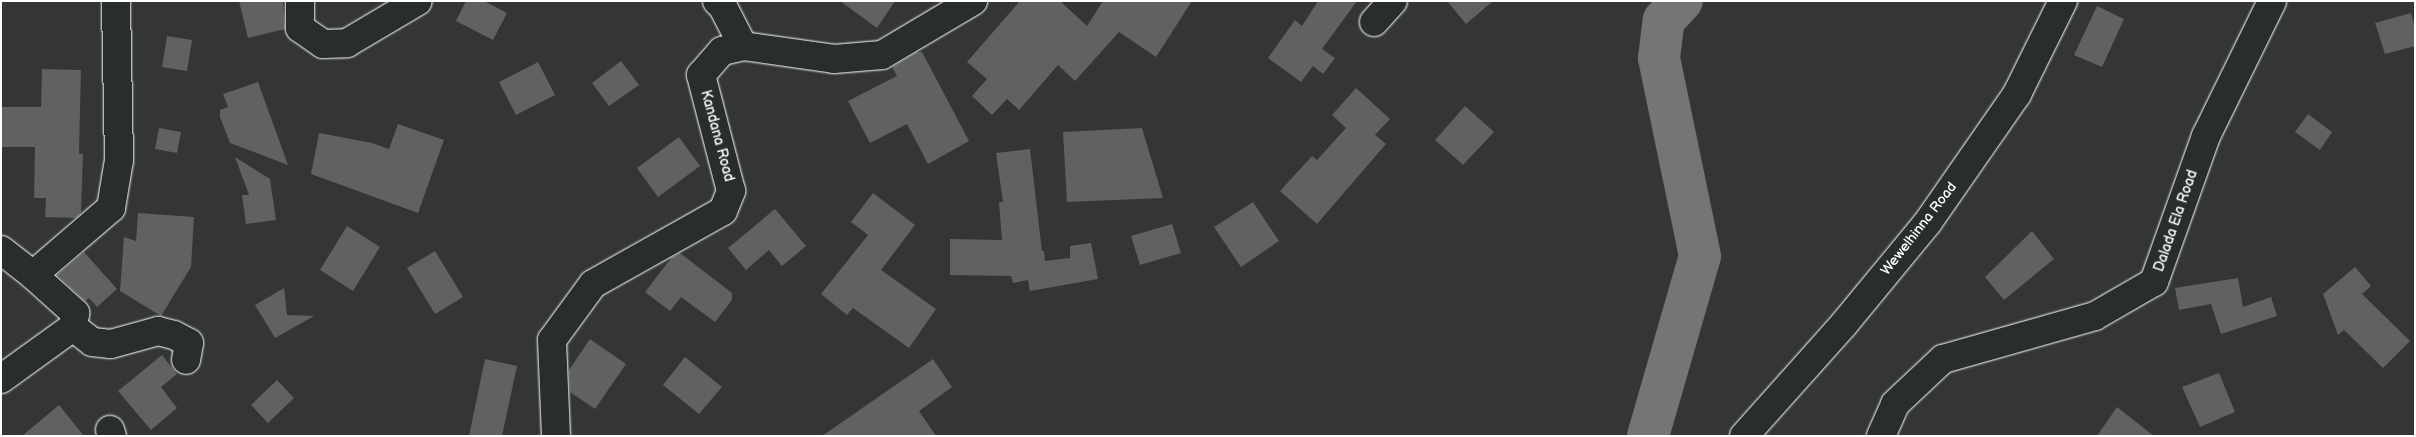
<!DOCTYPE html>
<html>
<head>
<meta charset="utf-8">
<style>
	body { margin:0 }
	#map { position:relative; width:2416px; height:437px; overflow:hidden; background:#333536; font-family:"Balsamiq Sans",sans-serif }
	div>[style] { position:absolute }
	.river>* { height:42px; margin:-21px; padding:0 21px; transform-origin:21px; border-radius:21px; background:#737576 }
	.building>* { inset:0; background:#5f6162 }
	.roads { filter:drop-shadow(0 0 1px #fff) drop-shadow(0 0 1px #fff) }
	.minor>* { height:28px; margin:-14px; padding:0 14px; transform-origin:14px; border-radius:14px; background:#2a2d2e }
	span { translate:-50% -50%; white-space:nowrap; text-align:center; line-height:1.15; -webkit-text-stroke:4.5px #2a2d2e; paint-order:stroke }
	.street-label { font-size:14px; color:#fff }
	.frame { position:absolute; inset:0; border:2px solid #fff; pointer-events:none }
</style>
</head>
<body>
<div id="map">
	<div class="river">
		<div style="left:1648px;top:436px;width:187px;rotate:-73.9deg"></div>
		<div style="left:1700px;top:256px;width:202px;rotate:-101.7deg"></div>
		<div style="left:1659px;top:58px;width:38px;rotate:-83deg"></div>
		<div style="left:1664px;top:20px;width:26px;rotate:-47deg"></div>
	</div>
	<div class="building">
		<div style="clip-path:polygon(239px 1px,283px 1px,285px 29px,248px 38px)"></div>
		<div style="clip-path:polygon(466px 1px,484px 1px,507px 13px,493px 40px,456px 21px)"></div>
		<div style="clip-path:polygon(840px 1px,895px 1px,877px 28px)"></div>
		<div style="clip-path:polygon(1020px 1px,1060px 1px,1087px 26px,1103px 1px,1192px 1px,1156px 57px,1119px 32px,1075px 81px,1058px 65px,1019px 110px,1007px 99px,992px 115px,972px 96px,987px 79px,967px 62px)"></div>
		<div style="clip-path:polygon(1318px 1px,1357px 1px,1322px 49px,1335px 58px,1323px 74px,1313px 66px,1301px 82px,1268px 58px,1295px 20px,1302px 26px)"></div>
		<div style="clip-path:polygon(1447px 1px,1493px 1px,1466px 24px)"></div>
		<div style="clip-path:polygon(2097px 6px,2124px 19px,2102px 67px,2074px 55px)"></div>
		<div style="clip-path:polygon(2411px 13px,2415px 27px,2415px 46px,2385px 54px,2375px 23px)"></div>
		<div style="clip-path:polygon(167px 36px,192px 40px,187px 71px,162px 67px)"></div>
		<div style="clip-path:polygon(917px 52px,922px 52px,969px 141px,928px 164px,907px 124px,870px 143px,848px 101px,897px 76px,892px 67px)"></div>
		<div style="clip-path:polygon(621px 61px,639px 85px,609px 106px,592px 83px)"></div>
		<div style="clip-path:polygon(538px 62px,555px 95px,516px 115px,499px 82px)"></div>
		<div style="clip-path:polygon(42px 69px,81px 70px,79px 154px,83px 154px,81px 213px,76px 218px,45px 217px,46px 198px,34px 198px,35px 147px,1px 147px,1px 107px,41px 107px)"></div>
		<div style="clip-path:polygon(258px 82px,288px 165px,230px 143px,220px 117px,220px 110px,228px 107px,223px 94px)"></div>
		<div style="clip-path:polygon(1356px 88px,1390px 119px,1375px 135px,1386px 144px,1317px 224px,1280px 191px,1312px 156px,1317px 160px,1346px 128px,1332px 115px)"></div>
		<div style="clip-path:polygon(1465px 106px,1494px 132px,1463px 165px,1435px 140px)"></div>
		<div style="clip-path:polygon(2308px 114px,2332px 132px,2320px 150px,2295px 132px)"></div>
		<div style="clip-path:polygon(398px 124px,444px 140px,418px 213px,311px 174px,319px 133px,372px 143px,389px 149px)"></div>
		<div style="clip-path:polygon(159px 128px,181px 132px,177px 153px,155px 149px)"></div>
		<div style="clip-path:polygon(1142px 128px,1163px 198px,1067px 202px,1063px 132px)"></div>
		<div style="clip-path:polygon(679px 137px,700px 166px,658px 197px,637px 168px)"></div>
		<div style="clip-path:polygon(1030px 149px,1042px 251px,1044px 251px,1045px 261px,1070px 258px,1070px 246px,1091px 243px,1098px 279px,1030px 291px,1028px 280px,1013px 283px,1011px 276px,950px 275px,950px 239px,1002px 240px,999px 202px,1003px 202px,996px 153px)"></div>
		<div style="clip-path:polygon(235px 157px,270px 179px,276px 220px,246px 224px,242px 195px,249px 195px)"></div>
		<div style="clip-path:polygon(873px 193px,915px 225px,881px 270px,936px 309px,909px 348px,853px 308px,847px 315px,821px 294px,868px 235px,851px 222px)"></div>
		<div style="clip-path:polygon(1253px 202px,1279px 241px,1241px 267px,1214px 227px)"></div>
		<div style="clip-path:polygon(775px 209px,806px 246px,782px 266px,769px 250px,746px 270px,728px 248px)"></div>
		<div style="clip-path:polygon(138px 213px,194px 217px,191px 267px,161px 316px,120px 291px,124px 237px,136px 241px)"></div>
		<div style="clip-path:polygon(1172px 224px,1181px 253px,1140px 265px,1131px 236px)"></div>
		<div style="clip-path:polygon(347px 226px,380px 247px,353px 291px,320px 270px)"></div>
		<div style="clip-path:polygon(2032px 231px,2054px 259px,2004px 300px,1985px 277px)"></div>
		<div style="clip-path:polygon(435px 251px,463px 297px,435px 314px,407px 268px)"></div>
		<div style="clip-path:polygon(84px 252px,117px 289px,97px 307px,89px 298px,85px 301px,57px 275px)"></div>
		<div style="clip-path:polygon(680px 253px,732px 293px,732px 300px,715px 322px,681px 297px,670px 311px,645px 292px,672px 257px)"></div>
		<div style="clip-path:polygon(2355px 267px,2371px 286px,2362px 294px,2410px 341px,2383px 368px,2344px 330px,2338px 335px,2323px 294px)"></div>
		<div style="clip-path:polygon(2238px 278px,2243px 307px,2271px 297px,2277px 316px,2221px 334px,2211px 304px,2179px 310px,2175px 288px)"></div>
		<div style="clip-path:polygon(284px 288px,287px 315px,314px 316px,275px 338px,255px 305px)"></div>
		<div style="clip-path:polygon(590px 339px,626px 364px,595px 409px,570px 392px,569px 370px)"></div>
		<div style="clip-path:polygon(162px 355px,177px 374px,161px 387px,177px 408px,151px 430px,118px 391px)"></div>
		<div style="clip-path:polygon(685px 357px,722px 387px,699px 414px,663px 385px)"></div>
		<div style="clip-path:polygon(485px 359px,517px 366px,502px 436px,469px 436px)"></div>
		<div style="clip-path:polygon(933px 359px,952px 387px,919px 411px,936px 436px,822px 436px)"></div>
		<div style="clip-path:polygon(2219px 373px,2235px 412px,2200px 427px,2182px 387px)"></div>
		<div style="clip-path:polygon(277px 380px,294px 398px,268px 423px,251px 405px)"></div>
		<div style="clip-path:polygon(59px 405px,84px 436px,22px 436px)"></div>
		<div style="clip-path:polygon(2117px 407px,2154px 436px,2097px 436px)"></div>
	</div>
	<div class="roads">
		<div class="minor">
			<div style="left:300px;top:1px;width:27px;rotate:90deg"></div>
			<div style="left:300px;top:28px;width:28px;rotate:35deg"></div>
			<div style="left:323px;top:44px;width:24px;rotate:-2deg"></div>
			<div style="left:347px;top:43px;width:82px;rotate:-30.6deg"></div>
			<div style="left:717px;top:1px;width:8px;rotate:45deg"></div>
			<div style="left:723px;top:7px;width:44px;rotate:62.9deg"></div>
			<div style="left:1374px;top:22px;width:28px;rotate:-48deg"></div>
			<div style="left:1px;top:250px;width:41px;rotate:38deg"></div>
			<div style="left:33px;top:275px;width:57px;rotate:42.1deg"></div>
			<div style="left:75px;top:313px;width:14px;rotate:98deg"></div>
			<div style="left:73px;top:327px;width:89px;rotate:144.2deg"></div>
			<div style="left:33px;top:275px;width:103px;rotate:-40.7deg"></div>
			<div style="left:111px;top:208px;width:49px;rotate:-80.5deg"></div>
			<div style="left:119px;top:160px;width:159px;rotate:-91.1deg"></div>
			<div style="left:73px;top:327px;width:24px;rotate:38deg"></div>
			<div style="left:92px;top:342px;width:19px;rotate:6deg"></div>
			<div style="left:111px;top:344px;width:49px;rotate:-15.5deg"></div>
			<div style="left:158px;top:331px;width:16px;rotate:14deg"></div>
			<div style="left:174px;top:335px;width:17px;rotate:28deg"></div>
			<div style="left:189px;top:343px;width:17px;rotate:100deg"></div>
			<div style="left:110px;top:430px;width:6px;rotate:72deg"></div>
			<div style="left:556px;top:436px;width:96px;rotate:-92.4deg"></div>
			<div style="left:552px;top:340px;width:69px;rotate:-53.8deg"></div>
			<div style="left:593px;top:284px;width:149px;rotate:-29.3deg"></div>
			<div style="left:723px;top:211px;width:22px;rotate:-68deg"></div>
			<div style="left:731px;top:191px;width:120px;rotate:-104.5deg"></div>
			<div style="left:701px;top:75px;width:32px;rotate:-49deg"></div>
			<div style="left:722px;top:51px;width:22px;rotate:-13deg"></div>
			<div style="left:743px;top:46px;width:92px;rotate:8.1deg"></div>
			<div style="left:834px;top:59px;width:48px;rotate:-4.8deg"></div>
			<div style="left:882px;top:55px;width:106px;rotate:-30.7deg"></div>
			<div style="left:1744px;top:436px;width:150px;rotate:-48.2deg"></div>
			<div style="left:1844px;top:324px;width:132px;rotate:-50.5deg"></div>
			<div style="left:1928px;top:222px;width:156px;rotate:-55.2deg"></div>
			<div style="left:2017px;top:94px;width:104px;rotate:-63.7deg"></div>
			<div style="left:1881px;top:436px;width:35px;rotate:-66deg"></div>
			<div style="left:1895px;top:404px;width:66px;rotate:-43.2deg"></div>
			<div style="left:1943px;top:359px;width:158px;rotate:-15.8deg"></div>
			<div style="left:2095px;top:316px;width:68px;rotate:-30deg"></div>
			<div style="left:2154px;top:282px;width:155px;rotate:-70.4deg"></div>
			<div style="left:2206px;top:136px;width:150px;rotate:-63.9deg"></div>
		</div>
	</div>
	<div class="street-label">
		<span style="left:717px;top:136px;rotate:75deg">Kandana Road</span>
		<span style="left:2176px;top:221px;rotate:-71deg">Dalada Ela Road</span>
		<span style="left:1919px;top:229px;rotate:-52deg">Wewelhinna Road</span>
	</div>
	<div class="frame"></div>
</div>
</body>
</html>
